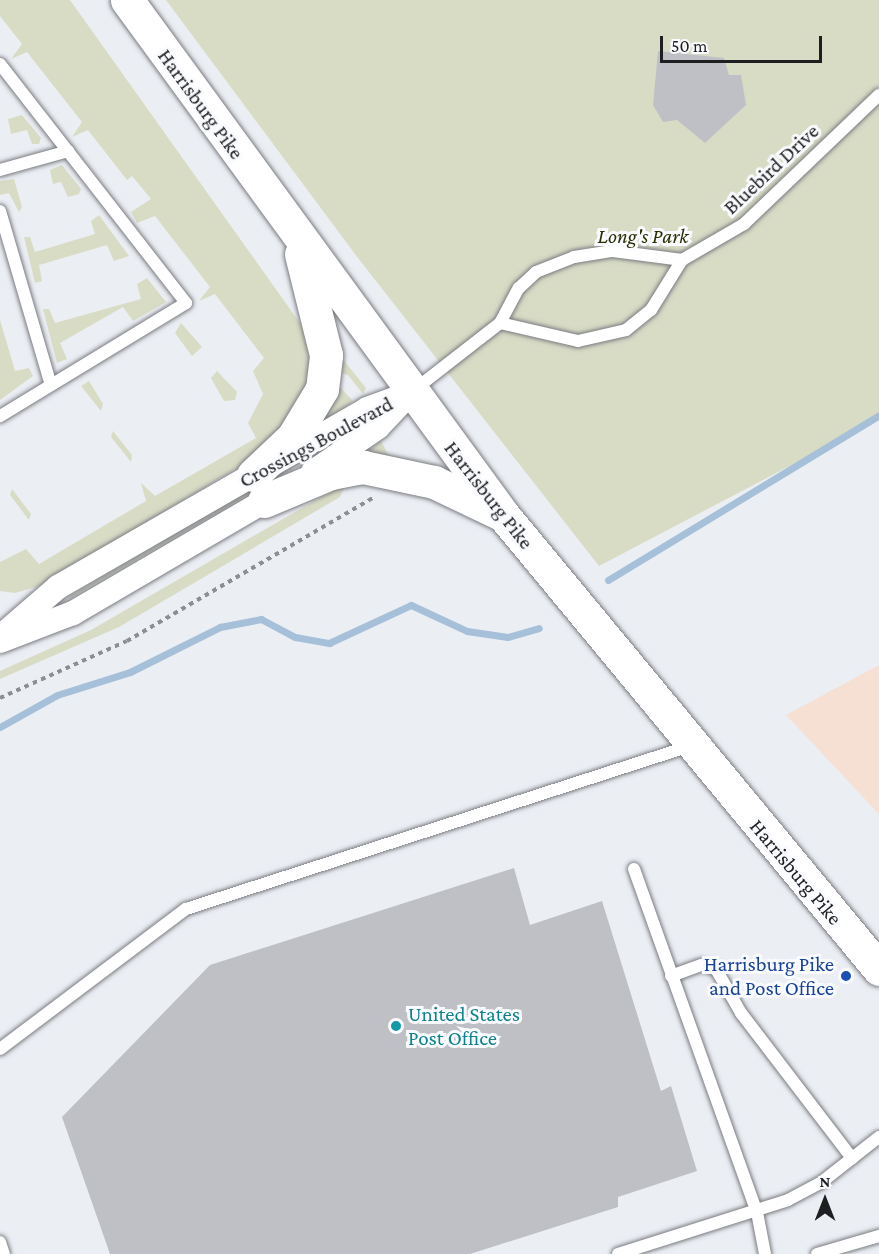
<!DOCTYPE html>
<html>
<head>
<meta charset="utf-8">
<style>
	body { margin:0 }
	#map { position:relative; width:879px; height:1254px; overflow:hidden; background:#ebeef3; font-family:"Crimson Pro",serif }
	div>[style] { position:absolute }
	.industrial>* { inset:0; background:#f6dfd3 }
	.green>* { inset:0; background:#d8dcc5 }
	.stream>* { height:7px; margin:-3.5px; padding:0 3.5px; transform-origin:3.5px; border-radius:3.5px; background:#a6c0da }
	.building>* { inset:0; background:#bec0c5 }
	.path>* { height:4px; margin-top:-2px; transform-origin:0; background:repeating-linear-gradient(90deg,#8c8e91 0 4.5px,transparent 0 9px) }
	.roads { filter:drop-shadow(0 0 2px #7a7c81) drop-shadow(0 0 2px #7a7c81) }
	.lane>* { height:12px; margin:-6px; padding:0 6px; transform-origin:6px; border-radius:6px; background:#fff }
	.street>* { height:24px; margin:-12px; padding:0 12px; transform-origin:12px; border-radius:12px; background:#fff }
	.primary>* { height:33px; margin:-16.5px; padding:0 16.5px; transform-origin:16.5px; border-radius:16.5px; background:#fff }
	.dots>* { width:16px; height:16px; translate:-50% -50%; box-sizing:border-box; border:3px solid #fafbfe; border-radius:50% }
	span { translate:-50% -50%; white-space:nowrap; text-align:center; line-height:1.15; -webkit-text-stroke:6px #fafbfe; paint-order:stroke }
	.street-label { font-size:21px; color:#1e1f20 }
	.park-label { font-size:21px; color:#2a2e03; font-style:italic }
	.transit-label { font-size:21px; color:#164399 }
	.right { translate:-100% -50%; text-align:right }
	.culture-label { font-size:21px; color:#0d838f }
	.left { translate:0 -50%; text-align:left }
	.north { position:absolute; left:795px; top:1170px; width:60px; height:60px; -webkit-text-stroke:4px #fafbfe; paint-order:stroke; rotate:0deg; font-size:16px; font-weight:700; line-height:24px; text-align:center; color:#1e1f20 }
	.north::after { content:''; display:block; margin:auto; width:21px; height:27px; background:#1e1f20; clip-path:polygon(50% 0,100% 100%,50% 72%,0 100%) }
	.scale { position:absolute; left:660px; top:36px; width:162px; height:27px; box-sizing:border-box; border:3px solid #1e1f20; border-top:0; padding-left:8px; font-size:18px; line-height:21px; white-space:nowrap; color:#1e1f20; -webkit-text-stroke:4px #fafbfe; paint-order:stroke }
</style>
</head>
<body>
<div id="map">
	<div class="industrial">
		<div style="clip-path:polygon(879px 665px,879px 814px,786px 715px)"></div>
	</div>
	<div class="green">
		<div style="clip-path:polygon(0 0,70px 0,312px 340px,308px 399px,250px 460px,39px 586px,15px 593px,0 591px,0 562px,26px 549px,39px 564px,146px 501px,141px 483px,155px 496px,256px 438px,248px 423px,263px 394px,253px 371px,264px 358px,215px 294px,199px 301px,210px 287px,155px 216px,137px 223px,131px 212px,151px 199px,132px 176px,127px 180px,88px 130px,72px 137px,82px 122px,27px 52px,11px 59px,22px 44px,0 16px)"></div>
		<div style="clip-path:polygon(166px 0,879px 0,879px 419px,599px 566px,358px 258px)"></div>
		<div style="clip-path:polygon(22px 115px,41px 138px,39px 144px,32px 144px,27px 130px,11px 134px,8px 119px)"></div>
		<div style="clip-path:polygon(62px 165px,81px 189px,79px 194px,68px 197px,61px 182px,53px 184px,50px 170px)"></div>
		<div style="clip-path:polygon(14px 179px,22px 207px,19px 212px,9px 193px,0 195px,0 181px)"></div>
		<div style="clip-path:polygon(99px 215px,129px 256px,114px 261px,107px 245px,39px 265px,42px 281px,35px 283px,24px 237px,30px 237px,35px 252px,95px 234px,91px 221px)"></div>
		<div style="clip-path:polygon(147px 278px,166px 302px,133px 321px,123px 307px,60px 343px,67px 359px,57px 363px,43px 309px,49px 309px,55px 323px,141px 299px,137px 284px)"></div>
		<div style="clip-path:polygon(0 320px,15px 371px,29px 368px,33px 376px,0 400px)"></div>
		<div style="clip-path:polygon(181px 323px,202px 347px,192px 356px,175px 333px)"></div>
		<div style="clip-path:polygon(341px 357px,366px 388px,363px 394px,348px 375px,338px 372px)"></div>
		<div style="clip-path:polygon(217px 371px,237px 392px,235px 400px,224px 401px,211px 378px)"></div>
		<div style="clip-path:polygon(89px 381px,103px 404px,101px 411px,81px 386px)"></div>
		<div style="clip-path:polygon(337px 384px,353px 401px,325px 421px,323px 419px)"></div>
		<div style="clip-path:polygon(113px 431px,132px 455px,131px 462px,111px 437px)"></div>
		<div style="clip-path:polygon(339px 435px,342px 439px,69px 599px,70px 596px)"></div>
		<div style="clip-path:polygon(381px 441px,389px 456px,366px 452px)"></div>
		<div style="clip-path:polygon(347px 482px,340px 497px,119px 627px,0 679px,0 671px,91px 630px)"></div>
		<div style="clip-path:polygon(12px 489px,31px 514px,29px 520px,10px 495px)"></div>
	</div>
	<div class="stream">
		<div style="left:608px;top:580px;width:317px;rotate:-31.3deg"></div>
		<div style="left:0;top:727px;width:65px;rotate:-29.3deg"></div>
		<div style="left:57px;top:695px;width:77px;rotate:-17.5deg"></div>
		<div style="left:130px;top:672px;width:101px;rotate:-26.6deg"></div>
		<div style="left:220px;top:627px;width:42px;rotate:-11deg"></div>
		<div style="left:261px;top:619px;width:38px;rotate:28deg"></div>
		<div style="left:295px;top:637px;width:35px;rotate:10deg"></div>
		<div style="left:329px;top:643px;width:90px;rotate:-24.9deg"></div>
		<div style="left:411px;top:605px;width:62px;rotate:24.9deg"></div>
		<div style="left:467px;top:631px;width:41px;rotate:8.3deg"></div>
		<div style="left:508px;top:637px;width:32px;rotate:-16deg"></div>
	</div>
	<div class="building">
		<div style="clip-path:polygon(658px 51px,724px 58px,729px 75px,741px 75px,746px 105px,705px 143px,677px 120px,663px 122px,653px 105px)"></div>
		<div style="clip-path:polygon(514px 868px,530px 925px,602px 901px,661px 1091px,671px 1086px,697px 1171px,618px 1197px,618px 1207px,470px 1254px,110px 1254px,62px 1117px,210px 965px)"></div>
	</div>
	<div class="path">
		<div style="left:0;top:698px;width:139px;rotate:-24.2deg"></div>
		<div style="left:127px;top:641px;width:286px;rotate:-30.2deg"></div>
	</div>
	<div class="roads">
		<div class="lane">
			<div style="left:0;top:64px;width:303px;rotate:52.1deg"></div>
			<div style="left:186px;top:303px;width:218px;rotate:148.7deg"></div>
			<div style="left:0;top:170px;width:71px;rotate:-15.6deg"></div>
			<div style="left:0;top:211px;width:181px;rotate:73.7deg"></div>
			<div style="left:500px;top:323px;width:80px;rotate:13deg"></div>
			<div style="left:578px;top:341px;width:49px;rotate:-12.9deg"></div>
			<div style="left:626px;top:330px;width:32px;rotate:-39deg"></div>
			<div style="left:651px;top:310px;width:59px;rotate:-58.2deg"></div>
			<div style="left:682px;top:260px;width:72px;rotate:-30.1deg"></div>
			<div style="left:744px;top:224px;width:187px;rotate:-43.7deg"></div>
			<div style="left:414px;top:390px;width:109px;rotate:-37.9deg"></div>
			<div style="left:500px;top:323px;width:40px;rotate:-62deg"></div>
			<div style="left:519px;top:288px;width:23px;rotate:-43deg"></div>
			<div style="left:536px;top:272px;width:41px;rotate:-21.5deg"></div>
			<div style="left:574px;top:257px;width:39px;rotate:-9deg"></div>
			<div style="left:613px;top:251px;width:70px;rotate:7.4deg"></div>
			<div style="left:634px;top:869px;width:364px;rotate:70.3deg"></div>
			<div style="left:757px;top:1212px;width:43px;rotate:79.2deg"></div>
			<div style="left:671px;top:976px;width:33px;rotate:-20deg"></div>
			<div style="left:702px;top:965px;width:15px;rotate:16deg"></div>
			<div style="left:716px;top:969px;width:51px;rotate:60.4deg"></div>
			<div style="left:741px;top:1013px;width:183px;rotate:52.6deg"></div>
			<div style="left:0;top:1049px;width:233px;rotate:-37deg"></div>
			<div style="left:186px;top:909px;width:530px;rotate:-17.92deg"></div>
			<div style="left:0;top:1242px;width:13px;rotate:72deg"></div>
			<div style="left:618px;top:1254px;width:178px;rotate:-17.6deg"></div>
			<div style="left:788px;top:1200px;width:40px;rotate:-28deg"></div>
			<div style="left:823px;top:1181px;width:71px;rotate:-38.2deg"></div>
			<div style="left:817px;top:1254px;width:65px;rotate:-16.2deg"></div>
		</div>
		<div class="street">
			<div style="left:313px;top:472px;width:79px;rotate:-34.7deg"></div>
			<div style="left:378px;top:427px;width:47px;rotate:-46.7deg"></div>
			<div style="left:6px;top:632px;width:69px;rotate:-40.9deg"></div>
			<div style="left:58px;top:587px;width:357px;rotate:-29.9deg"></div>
			<div style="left:367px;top:409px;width:40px;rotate:-20.2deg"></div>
			<div style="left:0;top:641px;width:78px;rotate:-21deg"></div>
			<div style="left:73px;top:613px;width:238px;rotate:-30.3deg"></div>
		</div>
		<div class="primary">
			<div style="left:127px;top:0;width:639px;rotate:53.85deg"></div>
			<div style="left:504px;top:516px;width:588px;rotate:50.38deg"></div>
			<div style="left:253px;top:475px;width:55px;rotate:-43.5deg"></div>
			<div style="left:293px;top:437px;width:56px;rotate:-58.9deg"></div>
			<div style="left:322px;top:389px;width:34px;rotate:-83deg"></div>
			<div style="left:326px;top:355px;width:104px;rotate:-103.9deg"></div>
			<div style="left:264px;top:501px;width:73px;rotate:-22.7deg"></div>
			<div style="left:331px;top:473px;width:33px;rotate:-11deg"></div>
			<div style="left:363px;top:467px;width:73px;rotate:11.9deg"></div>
			<div style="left:434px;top:482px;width:72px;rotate:25.5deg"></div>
		</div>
	</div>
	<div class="dots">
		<div style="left:846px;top:976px;background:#1a4fb4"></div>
		<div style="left:396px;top:1026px;background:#0f9aa8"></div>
	</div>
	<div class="street-label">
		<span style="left:201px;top:104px;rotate:54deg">Harrisburg Pike</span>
		<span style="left:771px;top:169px;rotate:-43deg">Bluebird Drive</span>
		<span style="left:316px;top:442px;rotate:-28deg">Crossings Boulevard</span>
		<span style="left:489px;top:495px;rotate:52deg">Harrisburg Pike</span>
		<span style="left:796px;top:872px;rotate:50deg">Harrisburg Pike</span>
	</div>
	<div class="park-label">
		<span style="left:643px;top:236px">Long's Park</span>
	</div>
	<div class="transit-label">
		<span class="right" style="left:834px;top:976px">Harrisburg Pike<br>and Post Office</span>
	</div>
	<div class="culture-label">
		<span class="left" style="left:408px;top:1026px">United States<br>Post Office</span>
	</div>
	<div class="north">N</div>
	<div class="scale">50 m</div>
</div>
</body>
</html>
